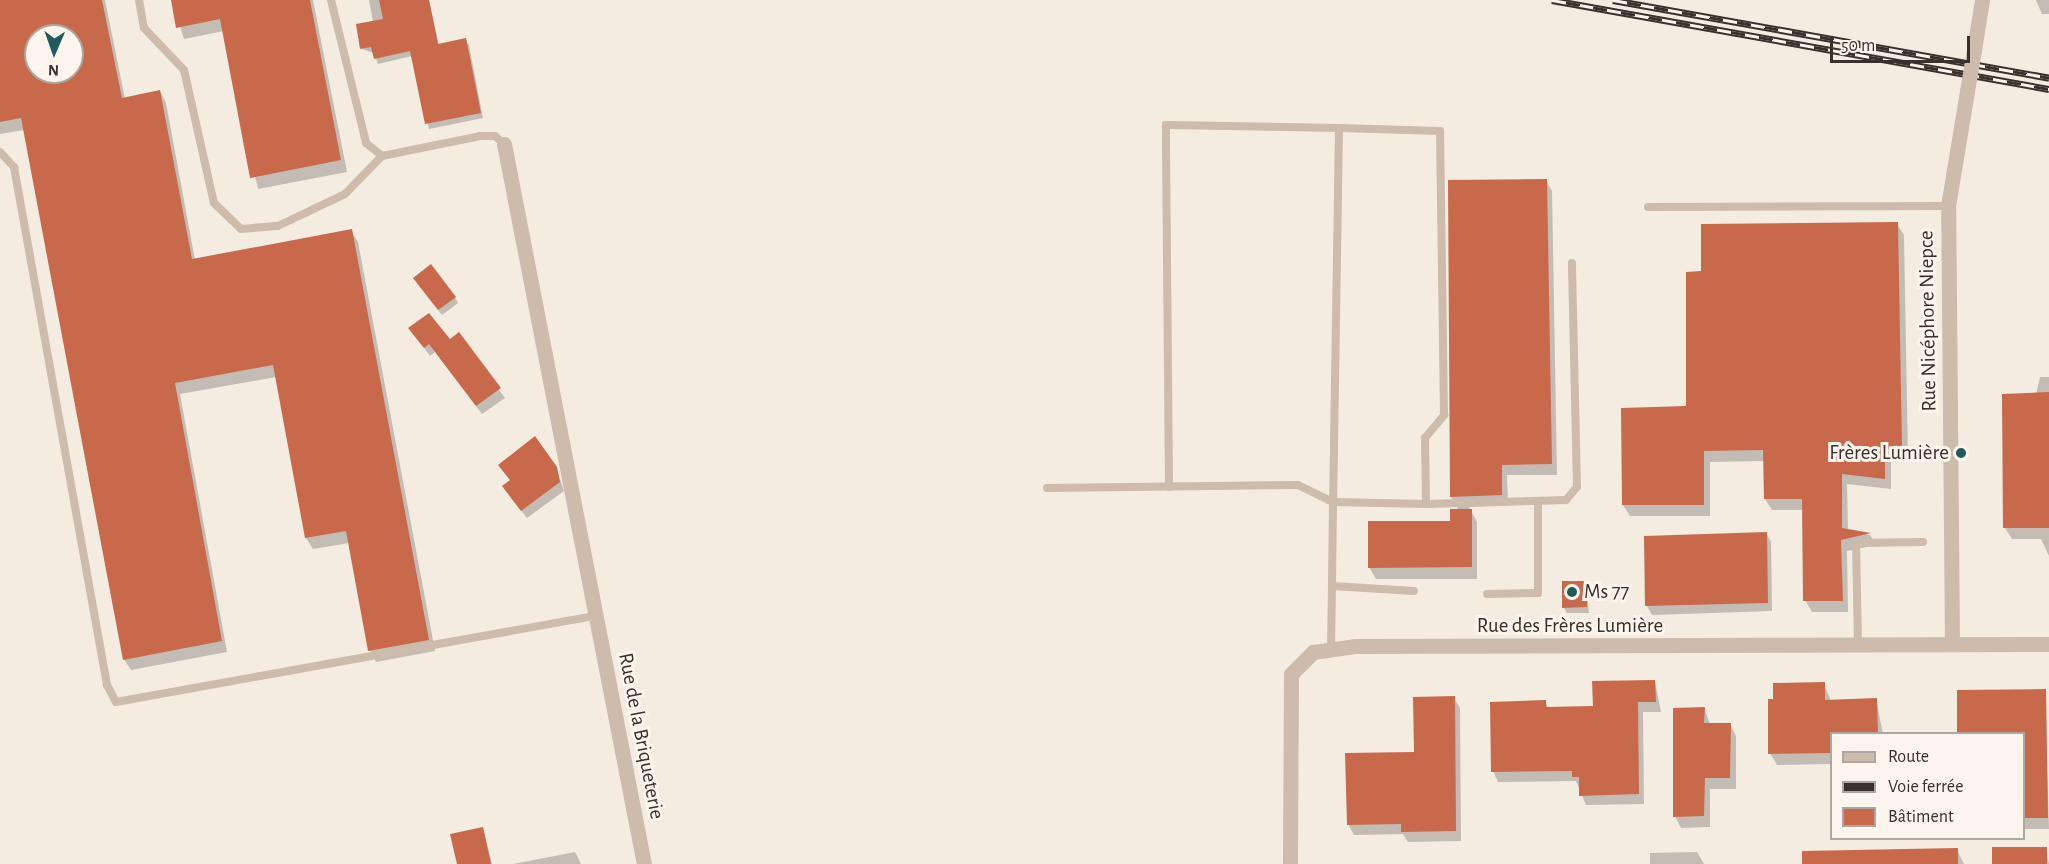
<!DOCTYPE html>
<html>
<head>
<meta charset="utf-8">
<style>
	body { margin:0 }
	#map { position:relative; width:2049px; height:864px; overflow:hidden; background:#f4ebe1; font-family:"Alegreya Sans",sans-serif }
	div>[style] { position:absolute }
	.shadow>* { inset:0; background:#0003 }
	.building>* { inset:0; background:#c8694b }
	.lane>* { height:8px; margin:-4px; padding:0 4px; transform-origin:4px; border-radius:4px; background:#cdbbac }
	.street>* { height:15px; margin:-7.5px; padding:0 7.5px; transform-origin:7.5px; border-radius:7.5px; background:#cdbbac }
	.rail>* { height:7px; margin-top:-3.5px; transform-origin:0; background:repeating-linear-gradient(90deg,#fbf5ee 0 14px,#3b302b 0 28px); box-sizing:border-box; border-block:2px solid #3b302b }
	.street-bridge>* { height:15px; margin:-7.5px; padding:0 7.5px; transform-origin:7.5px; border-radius:7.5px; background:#cdbbac }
	.dots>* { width:16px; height:16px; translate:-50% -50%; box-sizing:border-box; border:3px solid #fbf5ee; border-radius:50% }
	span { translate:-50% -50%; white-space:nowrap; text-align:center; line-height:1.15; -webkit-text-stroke:6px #fbf5ee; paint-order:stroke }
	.street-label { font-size:21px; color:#3b302b }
	.poi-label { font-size:21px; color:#3b302b }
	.right { translate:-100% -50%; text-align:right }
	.left { translate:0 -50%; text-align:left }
	.legend { position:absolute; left:1830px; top:732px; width:195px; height:108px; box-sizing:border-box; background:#fbf5ee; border:2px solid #aea6a0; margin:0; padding:8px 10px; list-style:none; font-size:18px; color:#3b302b }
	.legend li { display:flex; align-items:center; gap:12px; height:30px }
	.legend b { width:30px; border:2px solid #aea6a0 }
	.north { position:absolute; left:24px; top:24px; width:60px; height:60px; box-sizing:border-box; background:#fbf5ee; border:2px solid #aea6a0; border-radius:50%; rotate:182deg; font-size:16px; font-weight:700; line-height:24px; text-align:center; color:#3b302b }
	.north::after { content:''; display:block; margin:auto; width:21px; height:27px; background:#1f5a5e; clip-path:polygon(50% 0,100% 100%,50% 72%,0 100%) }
	.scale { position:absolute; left:1830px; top:36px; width:140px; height:27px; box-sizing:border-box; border:3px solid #3b302b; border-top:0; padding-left:8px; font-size:18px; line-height:21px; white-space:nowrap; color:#3b302b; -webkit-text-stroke:4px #fbf5ee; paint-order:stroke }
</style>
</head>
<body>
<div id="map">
	<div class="shadow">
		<div style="clip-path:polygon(evenodd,0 0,105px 0,125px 99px,160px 91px,166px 103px,195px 260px,351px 231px,358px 242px,435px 651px,376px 662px,370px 650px,349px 543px,313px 549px,306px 538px,276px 377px,180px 394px,227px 652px,131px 670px,124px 659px,24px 130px,0 134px,0 0,36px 36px,72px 36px,72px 72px,36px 72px,36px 36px)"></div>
		<div style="clip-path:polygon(172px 0,313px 0,347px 172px,258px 189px,224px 31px,184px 39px)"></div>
		<div style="clip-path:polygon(369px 0,429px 0,439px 45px,465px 40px,469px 45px,483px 118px,429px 129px,412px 56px,378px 64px,374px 53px,362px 49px,373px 22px)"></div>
		<div style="clip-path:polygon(2036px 0,2049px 0,2049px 14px,2042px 14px)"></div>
		<div style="clip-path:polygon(1546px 180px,1552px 191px,1557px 475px,1507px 475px,1508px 505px,1469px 507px,1477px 522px,1477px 579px,1376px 579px,1369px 567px,1452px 522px,1459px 511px,1451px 497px)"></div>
		<div style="clip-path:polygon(1897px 224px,1904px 235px,1908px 459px,1891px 460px,1891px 489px,1847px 484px,1848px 530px,1870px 535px,1876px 545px,1847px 551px,1848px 612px,1812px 612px,1805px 600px,1804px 510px,1772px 510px,1765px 499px,1764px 461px,1710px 462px,1710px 516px,1630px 516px,1623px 505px,1688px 408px,1702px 273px)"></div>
		<div style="clip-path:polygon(418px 284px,455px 297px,458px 303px,442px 315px)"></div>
		<div style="clip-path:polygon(410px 328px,450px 341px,458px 334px,505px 398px,482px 414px,435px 352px,430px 356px)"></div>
		<div style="clip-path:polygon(2040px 377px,2049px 377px,2049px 556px,2041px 539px,2012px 539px,2005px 528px)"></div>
		<div style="clip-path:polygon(500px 465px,556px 468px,564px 491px,527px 518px,509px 495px,511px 482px)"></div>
		<div style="clip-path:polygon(1766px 533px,1771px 542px,1772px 611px,1652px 615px,1647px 606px,1646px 537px)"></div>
		<div style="clip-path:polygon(1586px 582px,1589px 613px,1567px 613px,1564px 608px)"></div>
		<div style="clip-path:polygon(1655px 681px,1661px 712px,1643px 712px,1644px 804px,1586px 805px,1576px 781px,1498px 782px,1493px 771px,1545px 701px,1549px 709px,1594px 708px)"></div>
		<div style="clip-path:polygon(1824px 684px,1831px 701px,1876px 699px,1883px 734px,1832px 734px,1832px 764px,1777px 765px,1770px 753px)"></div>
		<div style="clip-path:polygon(2045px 690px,2049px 829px,2024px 829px,2024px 734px)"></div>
		<div style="clip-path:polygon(1454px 698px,1460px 708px,1461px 841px,1408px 842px,1403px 834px,1354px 835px,1348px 824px,1416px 754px)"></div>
		<div style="clip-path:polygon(1704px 708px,1710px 724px,1730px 724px,1736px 736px,1736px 789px,1710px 789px,1710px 827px,1681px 828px,1675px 816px)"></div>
		<div style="clip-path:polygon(483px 828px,492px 864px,459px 864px)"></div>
		<div style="clip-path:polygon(2046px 849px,2049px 864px,1993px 864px)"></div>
		<div style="clip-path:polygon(1957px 850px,1964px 864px,1820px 864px)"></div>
		<div style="clip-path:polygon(575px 852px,581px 864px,513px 864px)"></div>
		<div style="clip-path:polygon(1697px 852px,1704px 864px,1650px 864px,1650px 853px)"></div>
	</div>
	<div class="building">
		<div style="clip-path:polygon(evenodd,0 0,102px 0,122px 98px,160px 90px,192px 259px,352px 229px,429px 640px,368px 651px,346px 531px,305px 538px,273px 365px,175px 383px,222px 641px,123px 660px,21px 118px,0 122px,0 0,36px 36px,72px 36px,72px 72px,36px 72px,36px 36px)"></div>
		<div style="clip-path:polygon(171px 0,310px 0,341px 160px,250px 178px,220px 19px,176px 28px)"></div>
		<div style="clip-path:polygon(379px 0,429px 0,438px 44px,466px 38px,481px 113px,425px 124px,410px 51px,374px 59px,371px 47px,360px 49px,356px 24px,383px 19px)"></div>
		<div style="clip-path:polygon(1547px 179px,1552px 464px,1502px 465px,1502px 495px,1450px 497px,1448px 180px)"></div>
		<div style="clip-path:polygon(1898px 222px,1902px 448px,1885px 449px,1885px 479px,1842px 474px,1842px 528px,1871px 533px,1841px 540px,1843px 601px,1803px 601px,1802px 499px,1764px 499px,1763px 450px,1704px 451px,1704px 505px,1622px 505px,1621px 408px,1686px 406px,1686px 272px,1701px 271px,1701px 224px)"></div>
		<div style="clip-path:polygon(431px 264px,456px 297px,438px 310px,413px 278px)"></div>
		<div style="clip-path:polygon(429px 313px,450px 339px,459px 332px,501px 388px,476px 406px,429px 344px,424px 348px,408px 328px)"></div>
		<div style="clip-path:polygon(2049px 392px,2049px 528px,2003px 528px,2002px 394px)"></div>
		<div style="clip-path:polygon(535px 436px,557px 467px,560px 482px,521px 511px,502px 486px,510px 480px,498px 465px)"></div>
		<div style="clip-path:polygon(1450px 509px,1472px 509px,1472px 567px,1368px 568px,1368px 521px,1450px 521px)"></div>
		<div style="clip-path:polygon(1767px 532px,1768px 603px,1645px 606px,1644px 536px)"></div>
		<div style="clip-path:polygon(1562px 581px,1587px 581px,1587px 607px,1562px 608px)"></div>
		<div style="clip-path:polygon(1655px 680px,1656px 702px,1638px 702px,1639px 794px,1579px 796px,1579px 777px,1572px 777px,1572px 771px,1491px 772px,1490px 702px,1546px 700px,1546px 707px,1593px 706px,1592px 681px)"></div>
		<div style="clip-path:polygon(1825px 682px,1825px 700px,1877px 698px,1878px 734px,1832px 734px,1832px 753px,1768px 754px,1768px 699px,1773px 699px,1773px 683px)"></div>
		<div style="clip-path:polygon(2046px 689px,2048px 818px,2024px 818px,2024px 734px,1957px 734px,1957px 690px)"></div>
		<div style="clip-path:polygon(1455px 696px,1456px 831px,1401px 832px,1401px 824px,1347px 825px,1345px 753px,1414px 752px,1413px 697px)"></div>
		<div style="clip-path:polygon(1705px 707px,1704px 723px,1731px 723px,1730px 778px,1705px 778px,1704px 816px,1673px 817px,1673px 708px)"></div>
		<div style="clip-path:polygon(483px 827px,491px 864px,457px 864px,450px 834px)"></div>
		<div style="clip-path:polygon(1992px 847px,2047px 847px,2047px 864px,1992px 864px)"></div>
		<div style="clip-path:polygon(1958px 848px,1958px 864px,1802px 864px,1802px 851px)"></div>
	</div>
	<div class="lane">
		<div style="left:139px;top:0;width:28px;rotate:80deg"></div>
		<div style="left:144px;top:28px;width:58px;rotate:46.4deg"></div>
		<div style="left:184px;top:70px;width:136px;rotate:77.3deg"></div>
		<div style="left:214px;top:203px;width:37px;rotate:44deg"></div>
		<div style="left:241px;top:229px;width:37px;rotate:-5deg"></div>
		<div style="left:278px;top:226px;width:74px;rotate:-25.5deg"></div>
		<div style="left:345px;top:194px;width:53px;rotate:-45.8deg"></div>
		<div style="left:382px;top:156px;width:100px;rotate:-11.5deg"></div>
		<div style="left:480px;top:136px;width:15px"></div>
		<div style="left:495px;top:136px;width:12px;rotate:42deg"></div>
		<div style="left:331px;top:0;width:147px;rotate:76.2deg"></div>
		<div style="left:366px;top:143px;width:21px;rotate:39deg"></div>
		<div style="left:0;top:152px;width:21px;rotate:47deg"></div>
		<div style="left:14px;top:167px;width:526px;rotate:79.82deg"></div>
		<div style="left:107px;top:685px;width:19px;rotate:62deg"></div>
		<div style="left:116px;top:702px;width:488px;rotate:-10.2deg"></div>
		<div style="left:1648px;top:207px;width:300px;rotate:-0.2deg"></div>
		<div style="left:1169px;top:487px;width:362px;rotate:-90.5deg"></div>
		<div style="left:1166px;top:125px;width:173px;rotate:1deg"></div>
		<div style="left:1047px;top:488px;width:251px;rotate:-0.7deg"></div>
		<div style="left:1298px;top:485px;width:39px;rotate:26deg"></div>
		<div style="left:1333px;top:502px;width:93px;rotate:1.2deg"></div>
		<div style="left:1426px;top:504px;width:66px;rotate:-90.9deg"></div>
		<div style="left:1425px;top:438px;width:30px;rotate:-50deg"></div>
		<div style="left:1444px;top:415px;width:284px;rotate:-90.8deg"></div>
		<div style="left:1440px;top:131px;width:101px;rotate:-178.3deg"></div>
		<div style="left:1339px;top:128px;width:374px;rotate:90.9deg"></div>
		<div style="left:1333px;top:502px;width:84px;rotate:90.7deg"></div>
		<div style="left:1332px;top:586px;width:63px;rotate:90.9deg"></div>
		<div style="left:1426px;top:504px;width:140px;rotate:-1.6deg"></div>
		<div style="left:1566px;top:500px;width:17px;rotate:-50deg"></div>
		<div style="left:1577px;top:487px;width:224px;rotate:-91.3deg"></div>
		<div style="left:1332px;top:586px;width:82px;rotate:3.5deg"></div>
		<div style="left:1487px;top:594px;width:51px;rotate:-1.1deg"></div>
		<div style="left:1538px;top:593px;width:92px;rotate:-90deg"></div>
		<div style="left:1858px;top:645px;width:102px;rotate:-91.1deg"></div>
		<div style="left:1856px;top:543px;width:67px;rotate:-0.9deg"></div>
	</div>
	<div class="street">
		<div style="left:1974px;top:50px;width:51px;rotate:-80.9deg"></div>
		<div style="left:504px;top:144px;width:733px;rotate:79deg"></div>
		<div style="left:1952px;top:644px;width:438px;rotate:-90.5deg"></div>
		<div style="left:1948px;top:206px;width:117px;rotate:-80.6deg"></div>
		<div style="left:1290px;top:864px;width:190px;rotate:-89.7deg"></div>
		<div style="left:1291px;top:674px;width:31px;rotate:-45deg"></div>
		<div style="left:1313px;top:652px;width:42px;rotate:-8.1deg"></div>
		<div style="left:1355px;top:646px;width:694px;rotate:-0.17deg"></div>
	</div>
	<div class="rail">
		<div style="left:1552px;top:0;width:505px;rotate:10.15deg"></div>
		<div style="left:1613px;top:0;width:443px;rotate:10.1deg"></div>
	</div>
	<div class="street-bridge">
		<div style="left:1967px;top:91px;width:42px;rotate:-80.3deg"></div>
	</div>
	<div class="dots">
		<div style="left:1961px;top:453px;background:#1f5a5e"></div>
		<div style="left:1572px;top:592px;background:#1f5a5e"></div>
	</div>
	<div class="street-label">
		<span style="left:1928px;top:321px;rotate:-91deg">Rue Nicéphore Niepce</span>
		<span style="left:1570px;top:626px">Rue des Frères Lumière</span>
		<span style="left:641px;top:736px;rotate:79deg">Rue de la Briqueterie</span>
	</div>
	<div class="poi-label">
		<span class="right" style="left:1949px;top:453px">Frères Lumière</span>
		<span class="left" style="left:1584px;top:592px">Ms 77</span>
	</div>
	<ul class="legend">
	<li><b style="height:8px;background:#cdbbac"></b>Route</li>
	<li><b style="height:8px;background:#3b302b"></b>Voie ferrée</li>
	<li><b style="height:16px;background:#c8694b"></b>Bâtiment</li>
	</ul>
	<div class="north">N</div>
	<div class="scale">50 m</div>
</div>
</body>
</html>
